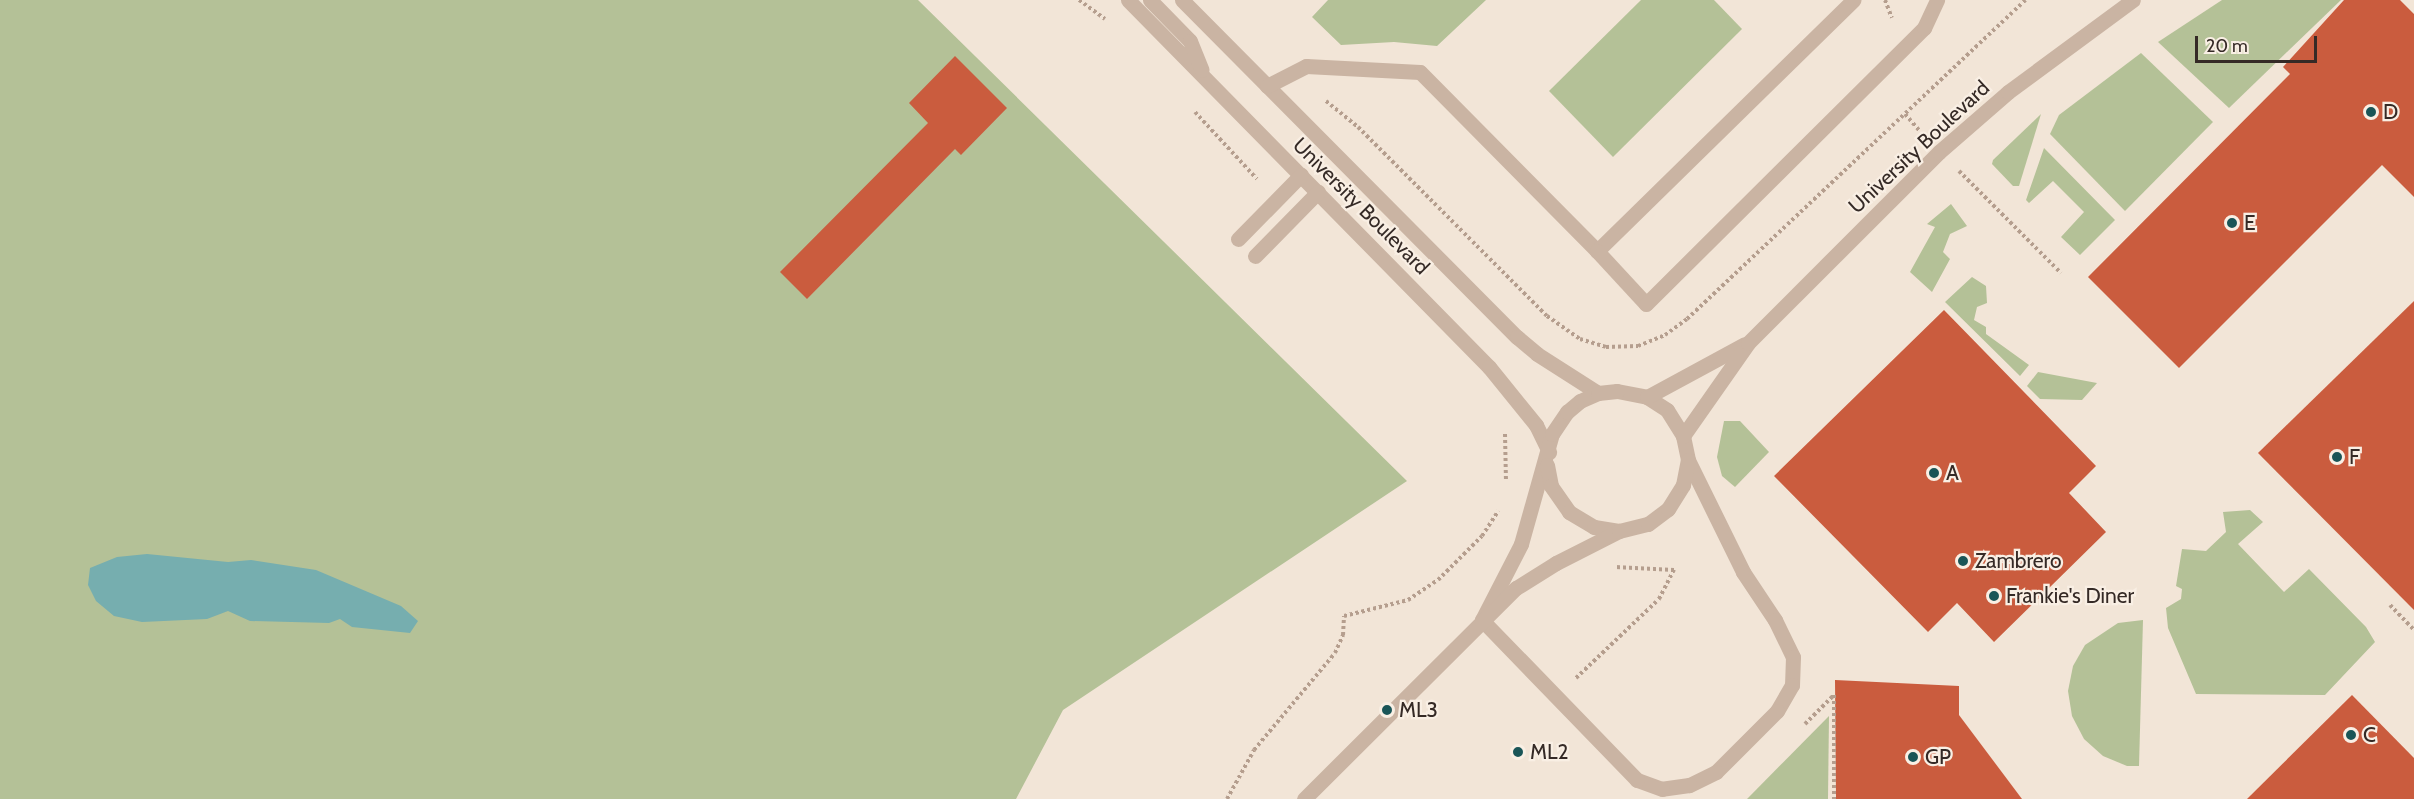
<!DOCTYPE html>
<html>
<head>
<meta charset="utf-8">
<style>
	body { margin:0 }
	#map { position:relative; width:2414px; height:799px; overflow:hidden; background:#f2e5d7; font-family:Cabin,sans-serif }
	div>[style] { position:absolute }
	.green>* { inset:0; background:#b4c197 }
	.water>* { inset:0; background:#76aeaf }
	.building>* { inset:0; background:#ca5c3e }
	.path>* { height:4px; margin-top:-2px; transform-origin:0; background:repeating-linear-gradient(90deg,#b59e8e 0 3px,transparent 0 6px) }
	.minor>* { height:15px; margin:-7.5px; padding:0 7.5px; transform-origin:7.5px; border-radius:7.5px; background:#cab4a3 }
	.dots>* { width:16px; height:16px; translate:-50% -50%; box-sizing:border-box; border:3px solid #f9efe4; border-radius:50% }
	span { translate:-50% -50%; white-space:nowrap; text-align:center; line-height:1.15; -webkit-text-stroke:4.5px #f9efe4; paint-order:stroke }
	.poi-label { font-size:21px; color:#352a26 }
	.left { translate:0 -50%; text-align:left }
	.street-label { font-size:21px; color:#352a26 }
	.scale { position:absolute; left:2195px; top:36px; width:122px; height:27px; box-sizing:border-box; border:3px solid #352a26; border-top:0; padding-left:8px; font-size:18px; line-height:21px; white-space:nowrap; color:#352a26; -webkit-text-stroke:4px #f9efe4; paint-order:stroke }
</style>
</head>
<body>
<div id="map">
	<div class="green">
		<div style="clip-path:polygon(0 0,918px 0,1407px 481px,1063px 710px,1016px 799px,0 799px)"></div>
		<div style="clip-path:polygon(1328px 0,1486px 0,1437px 46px,1394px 42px,1341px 45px,1312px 17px)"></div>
		<div style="clip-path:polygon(1641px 0,1714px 0,1742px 29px,1613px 157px,1549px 91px)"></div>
		<div style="clip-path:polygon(2222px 0,2341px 0,2229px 108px,2158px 42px)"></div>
		<div style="clip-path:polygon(2141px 53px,2213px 122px,2125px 211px,2050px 134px,2059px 115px)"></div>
		<div style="clip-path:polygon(2041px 114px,2019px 186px,2013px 186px,1992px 164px,1993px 160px)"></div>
		<div style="clip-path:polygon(2044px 148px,2115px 220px,2080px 255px,2061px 237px,2084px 212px,2053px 181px,2029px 203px,2026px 200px)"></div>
		<div style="clip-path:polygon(1951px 204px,1967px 226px,1950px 234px,1943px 252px,1950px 259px,1932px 292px,1910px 272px,1935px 227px,1927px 224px)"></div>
		<div style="clip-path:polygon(1972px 277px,1986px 286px,1987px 303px,1977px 307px,1974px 320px,1986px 327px,1986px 334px,2029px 365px,2020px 376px,1945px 302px)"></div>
		<div style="clip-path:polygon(2038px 372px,2097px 383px,2082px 400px,2040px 399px,2027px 386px)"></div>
		<div style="clip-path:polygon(1724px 421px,1740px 421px,1769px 452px,1735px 487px,1722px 476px,1717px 457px)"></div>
		<div style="clip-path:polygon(2250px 510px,2263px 522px,2238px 544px,2284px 592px,2309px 569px,2366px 627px,2375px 642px,2325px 695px,2196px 694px,2168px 628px,2166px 608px,2181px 599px,2182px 589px,2176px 586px,2182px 549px,2206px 551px,2226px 532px,2223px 512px)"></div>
		<div style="clip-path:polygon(2143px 620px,2139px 766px,2127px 766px,2103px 756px,2084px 739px,2072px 716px,2068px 691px,2073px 666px,2085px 645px,2118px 623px)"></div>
		<div style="clip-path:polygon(1829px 716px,1828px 799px,1747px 799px)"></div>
	</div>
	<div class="water">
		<div style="clip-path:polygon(147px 554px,228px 562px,251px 560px,316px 570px,401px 606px,418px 621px,410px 633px,352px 627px,340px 619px,329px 623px,250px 621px,228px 611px,207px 619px,142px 622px,114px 616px,96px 601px,88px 585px,90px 568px,117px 557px)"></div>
	</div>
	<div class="building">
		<div style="clip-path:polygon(2344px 0,2400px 0,2414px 14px,2414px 197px,2382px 165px,2179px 368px,2088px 277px,2290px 74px,2283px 67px)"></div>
		<div style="clip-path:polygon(955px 56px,1007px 108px,961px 155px,955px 149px,807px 299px,780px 272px,928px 123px,909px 103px)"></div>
		<div style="clip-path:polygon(2414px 301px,2414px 610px,2258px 453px)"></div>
		<div style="clip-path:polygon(1944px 310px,2096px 466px,2069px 493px,2106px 532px,1994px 642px,1957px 603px,1928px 632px,1774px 476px)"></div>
		<div style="clip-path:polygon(1835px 680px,1959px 686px,1959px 715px,2022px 799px,1836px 799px)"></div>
		<div style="clip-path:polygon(2352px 695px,2414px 758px,2414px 799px,2247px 799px)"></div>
	</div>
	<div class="path">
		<div style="left:1079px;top:0;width:32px;rotate:36deg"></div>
		<div style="left:1885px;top:0;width:19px;rotate:69deg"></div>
		<div style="left:1326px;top:101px;width:41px;rotate:39.1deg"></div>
		<div style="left:1358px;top:127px;width:267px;rotate:45deg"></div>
		<div style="left:1547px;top:316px;width:40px;rotate:34.9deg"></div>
		<div style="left:1580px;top:339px;width:27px;rotate:17deg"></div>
		<div style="left:1606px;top:347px;width:32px;rotate:-2deg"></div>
		<div style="left:1638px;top:346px;width:29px;rotate:-22deg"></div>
		<div style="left:1665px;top:335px;width:27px;rotate:-36deg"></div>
		<div style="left:1687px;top:319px;width:465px;rotate:-43.3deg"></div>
		<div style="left:1195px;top:112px;width:91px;rotate:47.2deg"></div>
		<div style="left:1905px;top:114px;width:23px;rotate:49deg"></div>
		<div style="left:1959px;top:171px;width:144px;rotate:45deg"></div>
		<div style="left:1505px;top:434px;width:47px;rotate:88.8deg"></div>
		<div style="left:2390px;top:605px;width:35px;rotate:46deg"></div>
		<div style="left:1576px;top:678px;width:115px;rotate:-43.6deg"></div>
		<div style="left:1659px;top:599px;width:33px;rotate:-63deg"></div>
		<div style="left:1674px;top:570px;width:59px;rotate:-177.1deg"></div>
		<div style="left:1805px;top:724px;width:41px;rotate:-45deg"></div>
		<div style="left:1834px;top:695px;width:104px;rotate:90deg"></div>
		<div style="left:1227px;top:799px;width:56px;rotate:-61.1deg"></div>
		<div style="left:1254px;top:750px;width:126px;rotate:-50.1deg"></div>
		<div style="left:1335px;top:653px;width:20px;rotate:-66deg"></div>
		<div style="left:1343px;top:635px;width:19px;rotate:-87deg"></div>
		<div style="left:1344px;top:616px;width:66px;rotate:-14deg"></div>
		<div style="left:1408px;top:600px;width:36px;rotate:-34deg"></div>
		<div style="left:1438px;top:580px;width:62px;rotate:-45deg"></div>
		<div style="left:1482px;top:536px;width:30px;rotate:-57deg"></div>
	</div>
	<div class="minor">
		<div style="left:1128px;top:0;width:515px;rotate:45.47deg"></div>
		<div style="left:1489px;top:367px;width:75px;rotate:51deg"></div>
		<div style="left:1536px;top:425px;width:30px;rotate:64deg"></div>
		<div style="left:1150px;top:0;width:57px;rotate:45.7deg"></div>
		<div style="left:1190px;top:41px;width:31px;rotate:68deg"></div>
		<div style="left:1182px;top:0;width:475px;rotate:45.2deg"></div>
		<div style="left:1517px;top:337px;width:26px;rotate:40deg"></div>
		<div style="left:1537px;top:354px;width:72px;rotate:32.6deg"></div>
		<div style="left:1267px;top:86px;width:44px;rotate:-27.1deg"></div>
		<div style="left:1306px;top:66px;width:114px;rotate:3deg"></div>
		<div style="left:1420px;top:72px;width:252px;rotate:45.3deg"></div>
		<div style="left:1597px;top:251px;width:359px;rotate:-44.4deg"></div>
		<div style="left:1238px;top:239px;width:90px;rotate:-45.5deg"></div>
		<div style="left:1597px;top:251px;width:72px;rotate:47.2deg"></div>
		<div style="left:1646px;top:304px;width:392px;rotate:-44.8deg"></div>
		<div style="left:1924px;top:28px;width:31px;rotate:-65deg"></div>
		<div style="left:1255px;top:256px;width:90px;rotate:-45.5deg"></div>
		<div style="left:1617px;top:391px;width:31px;rotate:11deg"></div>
		<div style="left:1647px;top:397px;width:24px;rotate:33deg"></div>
		<div style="left:1667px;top:410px;width:31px;rotate:58deg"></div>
		<div style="left:1683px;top:436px;width:25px;rotate:78deg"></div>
		<div style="left:1688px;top:460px;width:125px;rotate:63.8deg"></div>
		<div style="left:1743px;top:572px;width:58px;rotate:56.3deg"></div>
		<div style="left:1775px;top:620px;width:41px;rotate:64.1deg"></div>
		<div style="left:1793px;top:657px;width:28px;rotate:92deg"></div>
		<div style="left:1792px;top:685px;width:30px;rotate:120deg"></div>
		<div style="left:1777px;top:711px;width:86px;rotate:135deg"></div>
		<div style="left:1716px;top:772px;width:30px;rotate:154deg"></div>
		<div style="left:1689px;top:785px;width:27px;rotate:172deg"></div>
		<div style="left:1662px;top:789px;width:27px;rotate:-160deg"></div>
		<div style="left:1637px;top:780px;width:223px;rotate:-134.1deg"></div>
		<div style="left:1482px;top:620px;width:85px;rotate:-62.8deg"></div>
		<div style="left:1521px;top:544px;width:114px;rotate:-74.3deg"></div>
		<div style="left:1552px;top:434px;width:27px;rotate:-56deg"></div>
		<div style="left:1567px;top:412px;width:17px;rotate:-40deg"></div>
		<div style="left:1580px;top:401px;width:20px;rotate:-24deg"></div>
		<div style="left:1598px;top:393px;width:19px;rotate:-6deg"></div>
		<div style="left:1647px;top:397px;width:111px;rotate:-28.4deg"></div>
		<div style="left:1683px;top:436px;width:113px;rotate:-55deg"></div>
		<div style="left:1748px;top:343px;width:270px;rotate:-45deg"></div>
		<div style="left:1939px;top:152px;width:91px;rotate:-41deg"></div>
		<div style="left:2008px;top:92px;width:155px;rotate:-36.4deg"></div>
		<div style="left:1547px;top:465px;width:21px;rotate:79deg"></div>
		<div style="left:1551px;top:486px;width:32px;rotate:55deg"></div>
		<div style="left:1569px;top:512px;width:29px;rotate:31deg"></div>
		<div style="left:1594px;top:527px;width:25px;rotate:9deg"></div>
		<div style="left:1304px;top:799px;width:299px;rotate:-44.9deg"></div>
		<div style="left:1516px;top:588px;width:47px;rotate:-32deg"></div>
		<div style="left:1556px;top:563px;width:71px;rotate:-26.9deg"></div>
		<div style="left:1619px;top:531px;width:30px;rotate:-14deg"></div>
		<div style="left:1648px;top:524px;width:25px;rotate:-37deg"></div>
		<div style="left:1668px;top:509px;width:28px;rotate:-58deg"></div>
		<div style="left:1683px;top:485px;width:25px;rotate:-79deg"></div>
	</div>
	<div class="dots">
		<div style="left:2371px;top:112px;background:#1a5557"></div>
		<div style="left:2232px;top:223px;background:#1a5557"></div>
		<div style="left:2337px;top:457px;background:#1a5557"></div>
		<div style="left:1934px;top:473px;background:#1a5557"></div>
		<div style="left:1963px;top:561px;background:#1a5557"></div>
		<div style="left:1994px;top:596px;background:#1a5557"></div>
		<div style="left:1387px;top:710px;background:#1a5557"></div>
		<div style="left:2351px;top:735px;background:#1a5557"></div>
		<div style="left:1518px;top:752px;background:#1a5557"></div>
		<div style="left:1913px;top:757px;background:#1a5557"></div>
	</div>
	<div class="poi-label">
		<span class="left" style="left:2383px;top:112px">D</span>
		<span class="left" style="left:2244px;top:223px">E</span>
		<span class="left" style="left:2349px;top:457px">F</span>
		<span class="left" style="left:1946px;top:473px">A</span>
		<span class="left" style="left:1975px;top:561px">Zambrero</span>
		<span class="left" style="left:2006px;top:596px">Frankie's Diner</span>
		<span class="left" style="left:1399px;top:710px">ML3</span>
		<span class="left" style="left:2363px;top:735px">C</span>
		<span class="left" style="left:1530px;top:752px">ML2</span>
		<span class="left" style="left:1925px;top:757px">GP</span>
	</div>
	<div class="street-label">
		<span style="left:1919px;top:147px;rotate:-43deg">University Boulevard</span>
		<span style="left:1361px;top:206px;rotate:45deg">University Boulevard</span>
	</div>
	<div class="scale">20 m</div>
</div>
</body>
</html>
